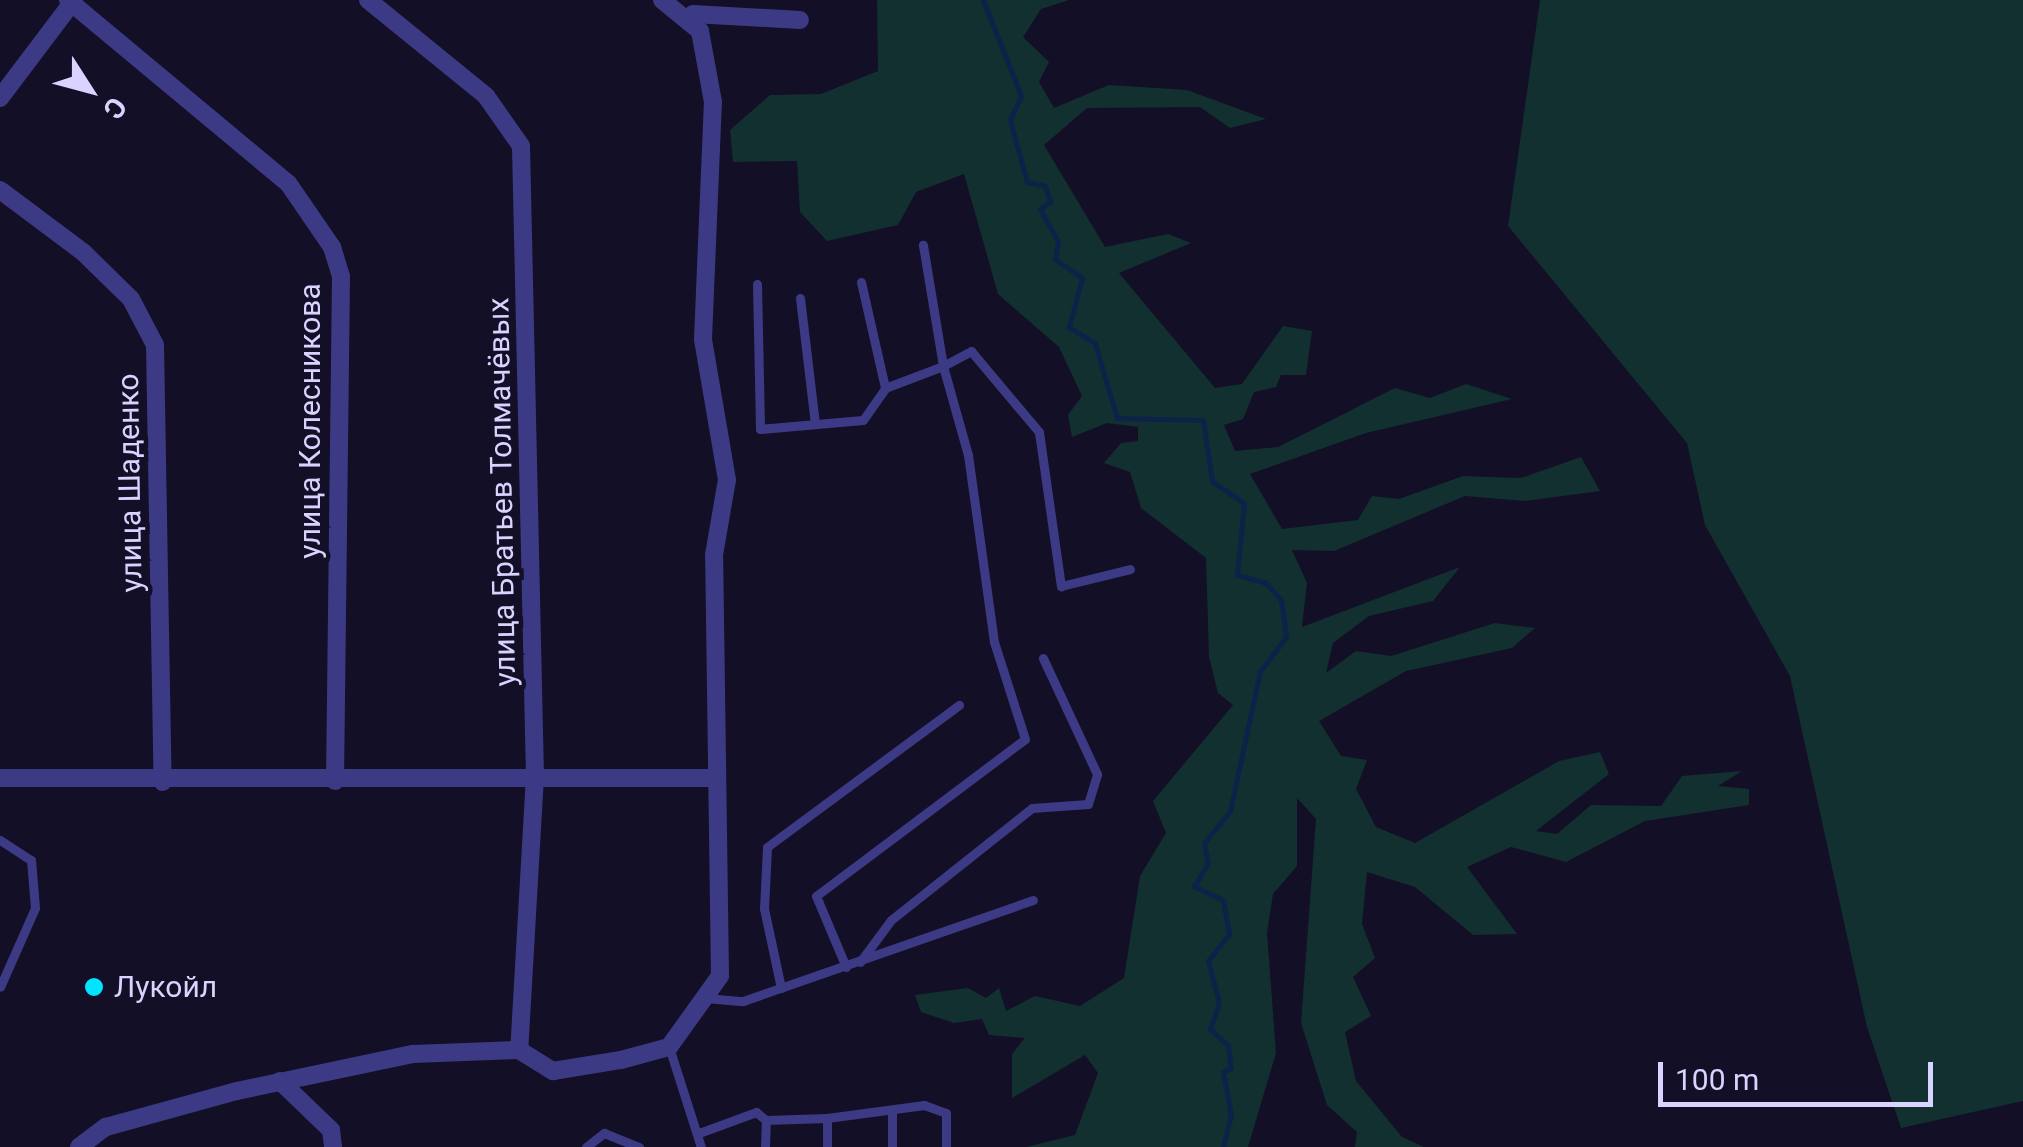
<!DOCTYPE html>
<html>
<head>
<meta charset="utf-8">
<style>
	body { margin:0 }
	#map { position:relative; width:2023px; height:1147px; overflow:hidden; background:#130f26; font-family:Roboto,sans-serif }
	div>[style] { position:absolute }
	.green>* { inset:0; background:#12302f }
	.stream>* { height:5px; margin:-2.5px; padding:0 2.5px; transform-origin:2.5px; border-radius:2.5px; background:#0c2248 }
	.service>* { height:9px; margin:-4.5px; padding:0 4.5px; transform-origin:4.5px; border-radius:4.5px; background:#3d3a85 }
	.minor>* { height:18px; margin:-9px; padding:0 9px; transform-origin:9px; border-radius:9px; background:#3d3a85 }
	.dots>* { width:28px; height:28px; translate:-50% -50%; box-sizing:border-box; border:5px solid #130f26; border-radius:50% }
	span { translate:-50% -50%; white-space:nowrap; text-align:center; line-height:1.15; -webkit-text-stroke:9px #130f26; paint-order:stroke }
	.street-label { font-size:30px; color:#d9d4ff }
	.poi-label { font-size:30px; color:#d9d4ff }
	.left { translate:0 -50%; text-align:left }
	.north { position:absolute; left:40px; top:40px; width:100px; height:100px; -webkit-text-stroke:8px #130f26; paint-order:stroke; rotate:126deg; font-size:28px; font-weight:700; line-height:40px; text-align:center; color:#d9d4ff }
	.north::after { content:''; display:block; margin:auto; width:35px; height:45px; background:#d9d4ff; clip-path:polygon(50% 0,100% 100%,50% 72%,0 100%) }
	.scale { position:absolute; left:1658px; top:1062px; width:275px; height:45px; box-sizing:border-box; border:5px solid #d9d4ff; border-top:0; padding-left:12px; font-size:30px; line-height:35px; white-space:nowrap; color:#d9d4ff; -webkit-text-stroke:8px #130f26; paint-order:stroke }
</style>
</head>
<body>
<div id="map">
	<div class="green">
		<div style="clip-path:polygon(877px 0,1069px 0,1041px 9px,1023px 37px,1049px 62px,1039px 82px,1054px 108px,1109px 85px,1187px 90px,1266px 119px,1230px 128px,1200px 107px,1087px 108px,1044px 145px,1105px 247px,1168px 234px,1191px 243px,1119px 273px,1215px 388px,1242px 384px,1283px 326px,1312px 331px,1306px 375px,1281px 375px,1276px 387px,1254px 392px,1243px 419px,1224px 425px,1235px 451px,1278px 447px,1395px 388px,1430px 398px,1466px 384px,1512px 399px,1366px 433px,1250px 474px,1282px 529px,1358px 520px,1372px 496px,1399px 499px,1463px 476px,1521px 478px,1581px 457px,1600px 491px,1525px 501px,1465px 496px,1334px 551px,1292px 550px,1307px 583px,1302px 627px,1460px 567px,1433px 601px,1369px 616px,1333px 643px,1326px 673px,1356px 651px,1391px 656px,1495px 623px,1535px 628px,1512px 648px,1406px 671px,1319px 721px,1341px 756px,1367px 760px,1356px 789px,1376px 827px,1415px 843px,1559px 761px,1600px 752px,1609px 774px,1536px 831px,1557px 834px,1591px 805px,1661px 806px,1682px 776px,1742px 771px,1718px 786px,1749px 789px,1749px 805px,1645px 821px,1566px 862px,1511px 847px,1467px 867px,1517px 934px,1473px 935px,1415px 887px,1367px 872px,1362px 924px,1375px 958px,1353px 977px,1371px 1016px,1345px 1032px,1356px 1081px,1402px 1137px,1424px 1147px,1355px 1147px,1357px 1132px,1327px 1105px,1301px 1023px,1316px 819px,1297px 798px,1297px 866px,1273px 894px,1267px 933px,1276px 1053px,1248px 1147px,1026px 1147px,1075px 1135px,1098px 1073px,1085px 1055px,1012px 1098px,1012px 1054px,1025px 1038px,989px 1035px,982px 1019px,954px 1023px,921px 1012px,915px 995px,968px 988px,986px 998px,999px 988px,1006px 1011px,1035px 996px,1080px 1006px,1124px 978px,1140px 876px,1166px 833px,1153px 801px,1233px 705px,1218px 693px,1209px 657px,1206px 558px,1141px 508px,1130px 472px,1104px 463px,1121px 443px,1138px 441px,1138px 427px,1107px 423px,1072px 437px,1068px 415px,1082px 396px,1059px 347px,998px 294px,964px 174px,916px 192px,898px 225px,827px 241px,800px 212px,797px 161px,733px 162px,730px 130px,770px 95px,821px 94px,878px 71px)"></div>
		<div style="clip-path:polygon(1540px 0,2023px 0,2023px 1101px,1901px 1128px,1867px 1027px,1790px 676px,1705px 525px,1687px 443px,1508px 226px)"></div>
	</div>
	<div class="stream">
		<div style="left:983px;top:0;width:103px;rotate:68.4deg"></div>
		<div style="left:1021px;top:96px;width:26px;rotate:115deg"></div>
		<div style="left:1010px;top:120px;width:64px;rotate:74.7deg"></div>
		<div style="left:1027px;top:182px;width:18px;rotate:13deg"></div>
		<div style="left:1045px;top:186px;width:17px;rotate:73deg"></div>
		<div style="left:1050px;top:202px;width:12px;rotate:145deg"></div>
		<div style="left:1040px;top:209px;width:37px;rotate:61deg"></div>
		<div style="left:1058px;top:241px;width:18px;rotate:99deg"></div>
		<div style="left:1055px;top:259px;width:33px;rotate:35deg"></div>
		<div style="left:1082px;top:278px;width:51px;rotate:104.9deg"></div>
		<div style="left:1069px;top:327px;width:31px;rotate:32deg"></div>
		<div style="left:1095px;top:343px;width:78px;rotate:73.7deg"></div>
		<div style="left:1117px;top:418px;width:86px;rotate:1.3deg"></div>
		<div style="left:1203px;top:420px;width:62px;rotate:81.6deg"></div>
		<div style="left:1212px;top:481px;width:39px;rotate:35deg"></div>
		<div style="left:1244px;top:503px;width:72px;rotate:95.6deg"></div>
		<div style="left:1237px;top:575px;width:30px;rotate:15deg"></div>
		<div style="left:1266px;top:583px;width:23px;rotate:49deg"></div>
		<div style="left:1281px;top:600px;width:37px;rotate:82deg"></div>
		<div style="left:1286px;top:637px;width:43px;rotate:127.4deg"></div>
		<div style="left:1260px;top:671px;width:143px;rotate:102.1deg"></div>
		<div style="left:1230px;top:811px;width:41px;rotate:129.1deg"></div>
		<div style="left:1204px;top:843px;width:20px;rotate:79deg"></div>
		<div style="left:1208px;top:863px;width:27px;rotate:121deg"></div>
		<div style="left:1194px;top:886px;width:32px;rotate:26deg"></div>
		<div style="left:1223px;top:900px;width:35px;rotate:80deg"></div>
		<div style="left:1229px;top:934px;width:34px;rotate:128deg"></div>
		<div style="left:1208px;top:961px;width:42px;rotate:75deg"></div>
		<div style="left:1219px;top:1002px;width:28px;rotate:108deg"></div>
		<div style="left:1210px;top:1029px;width:24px;rotate:42deg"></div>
		<div style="left:1228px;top:1045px;width:23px;rotate:83deg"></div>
		<div style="left:1231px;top:1068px;width:9px;rotate:153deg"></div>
		<div style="left:1223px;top:1072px;width:44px;rotate:79.5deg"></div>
		<div style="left:1231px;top:1115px;width:33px;rotate:104deg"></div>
	</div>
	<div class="service">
		<div style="left:861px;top:282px;width:109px;rotate:77.2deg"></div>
		<div style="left:757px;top:284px;width:145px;rotate:88.8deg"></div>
		<div style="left:760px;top:429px;width:103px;rotate:-5deg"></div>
		<div style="left:863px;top:420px;width:39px;rotate:-55deg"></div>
		<div style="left:885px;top:388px;width:62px;rotate:-20.8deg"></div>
		<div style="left:943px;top:366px;width:123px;rotate:-99.4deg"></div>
		<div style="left:800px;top:298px;width:127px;rotate:83.2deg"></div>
		<div style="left:0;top:840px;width:37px;rotate:33deg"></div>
		<div style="left:31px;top:860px;width:48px;rotate:85.2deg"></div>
		<div style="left:35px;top:908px;width:86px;rotate:113.9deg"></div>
		<div style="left:860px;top:962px;width:52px;rotate:-53.6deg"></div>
		<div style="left:891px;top:920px;width:180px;rotate:-38.5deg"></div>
		<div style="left:1032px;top:808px;width:56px;rotate:-4.1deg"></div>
		<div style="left:1088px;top:804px;width:31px;rotate:-73deg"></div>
		<div style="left:1097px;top:774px;width:128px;rotate:-115deg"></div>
		<div style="left:846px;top:967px;width:77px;rotate:-112.9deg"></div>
		<div style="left:816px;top:896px;width:261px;rotate:-36.9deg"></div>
		<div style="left:1025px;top:739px;width:102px;rotate:-107.7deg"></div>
		<div style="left:994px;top:642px;width:189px;rotate:-97.9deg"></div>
		<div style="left:968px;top:455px;width:92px;rotate:-105.7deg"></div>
		<div style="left:943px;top:366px;width:32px;rotate:-28deg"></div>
		<div style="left:971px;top:351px;width:106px;rotate:50deg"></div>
		<div style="left:1039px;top:432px;width:156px;rotate:81.9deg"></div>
		<div style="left:1061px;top:586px;width:71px;rotate:-13.8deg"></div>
		<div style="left:781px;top:988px;width:81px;rotate:-102.1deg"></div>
		<div style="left:764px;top:909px;width:62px;rotate:-87.2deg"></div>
		<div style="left:767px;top:847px;width:239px;rotate:-36.5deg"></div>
		<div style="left:705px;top:998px;width:38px;rotate:5deg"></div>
		<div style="left:743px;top:1001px;width:307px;rotate:-19.2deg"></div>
		<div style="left:669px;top:1047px;width:105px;rotate:72.3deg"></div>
		<div style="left:827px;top:1118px;width:98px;rotate:-7.6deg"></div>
		<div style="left:924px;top:1105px;width:23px;rotate:20deg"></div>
		<div style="left:946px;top:1113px;width:34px;rotate:90deg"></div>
		<div style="left:699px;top:1133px;width:61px;rotate:-20.2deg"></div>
		<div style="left:756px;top:1112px;width:13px;rotate:39deg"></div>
		<div style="left:766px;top:1120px;width:61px;rotate:-1.9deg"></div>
		<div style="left:827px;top:1118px;width:29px;rotate:90deg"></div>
		<div style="left:586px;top:1147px;width:23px;rotate:-38deg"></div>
		<div style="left:604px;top:1133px;width:38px;rotate:22deg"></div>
		<div style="left:765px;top:1147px;width:27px;rotate:-88deg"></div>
		<div style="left:892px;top:1147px;width:37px;rotate:-90deg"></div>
	</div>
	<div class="minor">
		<div style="left:68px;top:0;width:286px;rotate:39.8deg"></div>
		<div style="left:288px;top:183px;width:78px;rotate:55.5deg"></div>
		<div style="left:332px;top:247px;width:31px;rotate:73deg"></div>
		<div style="left:341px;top:277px;width:504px;rotate:90.68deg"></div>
		<div style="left:368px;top:0;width:152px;rotate:39.1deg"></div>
		<div style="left:486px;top:96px;width:61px;rotate:55deg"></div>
		<div style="left:521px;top:146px;width:630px;rotate:88.73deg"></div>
		<div style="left:535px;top:776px;width:274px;rotate:93.3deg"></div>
		<div style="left:693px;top:14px;width:107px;rotate:3.2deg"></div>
		<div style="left:0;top:98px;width:123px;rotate:-52.9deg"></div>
		<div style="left:0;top:190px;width:104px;rotate:36.8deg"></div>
		<div style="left:83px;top:252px;width:67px;rotate:44.4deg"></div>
		<div style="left:131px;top:299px;width:52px;rotate:62.4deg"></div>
		<div style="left:155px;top:345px;width:437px;rotate:89deg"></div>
		<div style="left:0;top:778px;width:712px"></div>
		<div style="left:280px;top:1081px;width:71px;rotate:43.9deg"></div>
		<div style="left:331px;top:1130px;width:17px;rotate:83deg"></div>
		<div style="left:79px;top:1147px;width:34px;rotate:-37deg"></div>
		<div style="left:106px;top:1127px;width:136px;rotate:-15.4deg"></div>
		<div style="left:237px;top:1091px;width:180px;rotate:-11.9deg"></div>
		<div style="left:413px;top:1054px;width:106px;rotate:-2.2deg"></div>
		<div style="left:519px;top:1050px;width:40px;rotate:32deg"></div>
		<div style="left:553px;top:1071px;width:69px;rotate:-9.2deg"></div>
		<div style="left:621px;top:1060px;width:50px;rotate:-15.2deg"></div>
		<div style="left:669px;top:1047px;width:87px;rotate:-54.3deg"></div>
		<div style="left:720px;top:976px;width:421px;rotate:-90.8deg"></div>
		<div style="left:714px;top:555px;width:76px;rotate:-80.2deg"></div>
		<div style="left:727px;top:480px;width:143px;rotate:-99.7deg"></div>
		<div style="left:703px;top:339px;width:237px;rotate:-87.6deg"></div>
		<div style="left:713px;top:102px;width:72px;rotate:-100.4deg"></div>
		<div style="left:700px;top:31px;width:49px;rotate:-140.8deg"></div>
	</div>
	<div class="dots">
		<div style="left:94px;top:987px;background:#00e5ff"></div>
	</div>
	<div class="street-label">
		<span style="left:310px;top:421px;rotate:-90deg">улица Колесникова</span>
		<span style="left:130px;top:483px;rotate:-91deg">улица Шаденко</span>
		<span style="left:502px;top:492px;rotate:-91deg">улица Братьев Толмачёвых</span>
	</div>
	<div class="poi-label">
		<span class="left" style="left:114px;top:987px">Лукойл</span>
	</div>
	<div class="north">С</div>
	<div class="scale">100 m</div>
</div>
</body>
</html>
